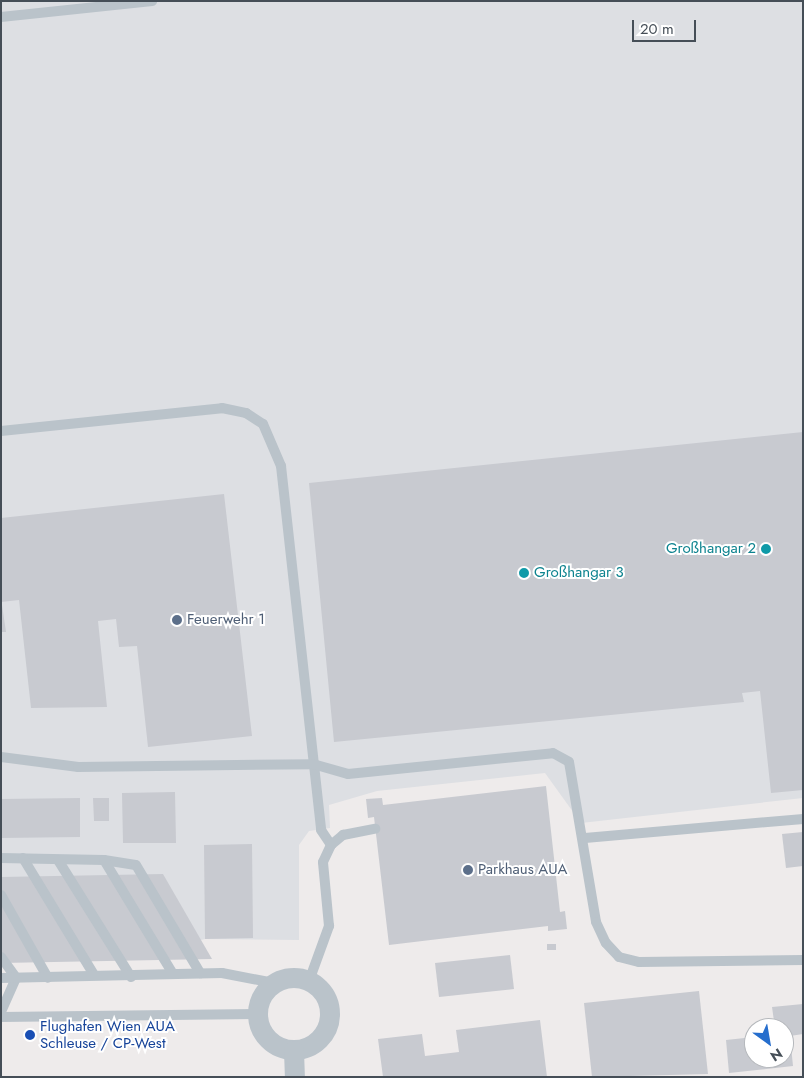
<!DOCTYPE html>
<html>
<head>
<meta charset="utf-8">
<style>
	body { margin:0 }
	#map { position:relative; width:804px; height:1078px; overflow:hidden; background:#eeebeb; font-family:Jost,sans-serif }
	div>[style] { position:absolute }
	.airport>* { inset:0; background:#dddfe3 }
	.building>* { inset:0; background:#c8cad0 }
	.service>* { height:10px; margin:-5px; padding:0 5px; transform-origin:5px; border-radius:5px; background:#bac3ca }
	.minor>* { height:20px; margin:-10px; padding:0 10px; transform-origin:10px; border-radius:10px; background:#bac3ca }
	.minor>.ring { margin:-10px; padding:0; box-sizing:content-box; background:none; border:20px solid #bac3ca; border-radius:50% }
	.dots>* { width:14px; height:14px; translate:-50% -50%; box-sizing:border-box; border:2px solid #fff; border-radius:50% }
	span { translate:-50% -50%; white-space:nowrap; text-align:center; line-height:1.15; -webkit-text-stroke:4px #fff; paint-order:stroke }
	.culture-label { font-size:15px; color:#0d838f }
	.right { translate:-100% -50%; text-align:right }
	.left { translate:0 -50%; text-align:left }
	.service-label { font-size:15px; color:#4e5e75 }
	.transit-label { font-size:15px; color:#164399 }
	.frame { position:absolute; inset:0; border:2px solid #454e57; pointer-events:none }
	.north { position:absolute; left:744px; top:1018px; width:50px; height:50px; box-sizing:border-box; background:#fff; border:1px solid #b5b8bc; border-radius:50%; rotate:148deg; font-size:14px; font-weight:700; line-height:20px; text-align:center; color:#454e57 }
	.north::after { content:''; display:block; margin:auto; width:18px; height:22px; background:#266ecd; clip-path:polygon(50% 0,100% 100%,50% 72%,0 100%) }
	.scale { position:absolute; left:632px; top:20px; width:64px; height:22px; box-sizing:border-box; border:2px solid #454e57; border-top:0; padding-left:6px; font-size:15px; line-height:18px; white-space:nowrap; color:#454e57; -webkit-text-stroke:4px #fff; paint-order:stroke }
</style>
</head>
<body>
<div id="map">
	<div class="airport">
		<div style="clip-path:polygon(1px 1px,803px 1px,803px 798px,581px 823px,545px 773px,377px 791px,329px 805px,330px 828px,309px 831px,299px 845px,299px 940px,205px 939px,181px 945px,1px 954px)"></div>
	</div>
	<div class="building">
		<div style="clip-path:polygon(803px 432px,803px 790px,771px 793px,760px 691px,742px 693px,744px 702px,334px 742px,309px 483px)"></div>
		<div style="clip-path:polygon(224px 494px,252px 736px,148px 747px,137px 646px,119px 647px,116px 619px,98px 621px,107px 707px,31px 708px,19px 600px,1px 602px,1px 518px)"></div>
		<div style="clip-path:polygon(1px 605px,2px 605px,6px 632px,1px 632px)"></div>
		<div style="clip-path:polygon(546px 786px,560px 912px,565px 911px,567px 929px,548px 931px,548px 926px,389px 945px,374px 817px,368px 818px,366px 799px,382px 798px,383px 805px)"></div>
		<div style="clip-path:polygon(175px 792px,176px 843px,123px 843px,122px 793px)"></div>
		<div style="clip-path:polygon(80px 798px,80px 837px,1px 838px,1px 799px)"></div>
		<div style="clip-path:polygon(93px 798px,109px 798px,109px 821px,94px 821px)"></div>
		<div style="clip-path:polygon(803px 832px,803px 866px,786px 868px,782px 834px)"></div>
		<div style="clip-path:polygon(252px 844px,253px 938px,205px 939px,204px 845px)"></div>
		<div style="clip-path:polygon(163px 874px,212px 959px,1px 963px,1px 877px)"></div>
		<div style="clip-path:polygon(547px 944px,556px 944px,556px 950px,547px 950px)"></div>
		<div style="clip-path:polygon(510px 955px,514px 989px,439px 997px,435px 963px)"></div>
		<div style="clip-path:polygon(699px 991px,708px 1074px,592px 1077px,584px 1003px)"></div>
		<div style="clip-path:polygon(803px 1004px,803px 1034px,790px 1036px,793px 1066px,729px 1073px,726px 1040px,754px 1037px,754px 1058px,784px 1058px,784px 1028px,775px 1028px,772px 1007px)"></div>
		<div style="clip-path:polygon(540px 1020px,547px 1077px,383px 1077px,378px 1039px,422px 1034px,425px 1056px,459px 1052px,456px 1030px)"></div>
	</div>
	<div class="service">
		<div style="left:1px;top:17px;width:152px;rotate:-6deg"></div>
		<div style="left:1px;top:431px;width:222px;rotate:-5.9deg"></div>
		<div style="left:222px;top:408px;width:25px;rotate:12deg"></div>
		<div style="left:246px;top:413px;width:20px;rotate:33deg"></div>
		<div style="left:263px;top:424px;width:46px;rotate:66.8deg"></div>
		<div style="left:281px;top:466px;width:366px;rotate:83.7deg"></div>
		<div style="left:321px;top:830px;width:18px;rotate:56deg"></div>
		<div style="left:1px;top:757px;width:78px;rotate:7.4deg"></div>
		<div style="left:78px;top:767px;width:235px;rotate:-0.7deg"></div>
		<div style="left:313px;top:764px;width:36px;rotate:16deg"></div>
		<div style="left:348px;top:774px;width:206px;rotate:-5.8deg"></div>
		<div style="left:553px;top:753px;width:18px;rotate:29deg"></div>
		<div style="left:569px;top:762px;width:162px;rotate:80.4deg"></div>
		<div style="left:596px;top:922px;width:23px;rotate:65deg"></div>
		<div style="left:606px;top:943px;width:19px;rotate:47deg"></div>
		<div style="left:619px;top:957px;width:21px;rotate:14deg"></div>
		<div style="left:639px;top:962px;width:164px;rotate:-0.7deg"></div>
		<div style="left:585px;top:838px;width:219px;rotate:-5deg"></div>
		<div style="left:1px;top:858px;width:103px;rotate:1.1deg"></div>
		<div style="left:104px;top:860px;width:32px;rotate:9deg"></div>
		<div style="left:136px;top:865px;width:126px;rotate:59.3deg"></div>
		<div style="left:23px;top:858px;width:137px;rotate:58.7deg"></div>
		<div style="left:58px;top:860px;width:138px;rotate:58deg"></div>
		<div style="left:104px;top:860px;width:133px;rotate:58.8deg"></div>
		<div style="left:1px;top:895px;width:95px;rotate:60.5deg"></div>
		<div style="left:1px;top:957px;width:26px;rotate:54deg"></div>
		<div style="left:16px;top:978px;width:36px;rotate:114deg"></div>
		<div style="left:1px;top:978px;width:221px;rotate:-1.3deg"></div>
		<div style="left:222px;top:973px;width:53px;rotate:10.9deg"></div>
		<div style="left:309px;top:981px;width:59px;rotate:-70deg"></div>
		<div style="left:329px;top:926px;width:64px;rotate:-95.4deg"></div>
		<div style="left:323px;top:862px;width:19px;rotate:-65deg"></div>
		<div style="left:331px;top:845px;width:16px;rotate:-40deg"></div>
		<div style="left:343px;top:835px;width:33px;rotate:-11deg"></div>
		<div style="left:1px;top:1017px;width:256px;rotate:-0.7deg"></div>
	</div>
	<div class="minor">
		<div class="ring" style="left:258px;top:978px;width:52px;height:52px"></div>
		<div style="left:294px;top:1051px;width:26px;rotate:88deg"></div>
	</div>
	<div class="dots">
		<div style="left:766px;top:549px;background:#0f9aa8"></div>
		<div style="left:524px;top:573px;background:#0f9aa8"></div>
		<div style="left:177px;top:620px;background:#5c6f8a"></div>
		<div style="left:468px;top:870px;background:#5c6f8a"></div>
		<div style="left:30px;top:1035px;background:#1a4fb4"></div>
	</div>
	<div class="culture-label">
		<span class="right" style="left:756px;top:549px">Großhangar 2</span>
		<span class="left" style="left:534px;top:573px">Großhangar 3</span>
	</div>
	<div class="service-label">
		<span class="left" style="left:187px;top:620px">Feuerwehr 1</span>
		<span class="left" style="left:478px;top:870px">Parkhaus AUA</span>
	</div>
	<div class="transit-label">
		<span class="left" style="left:40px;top:1035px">Flughafen Wien AUA<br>Schleuse / CP-West</span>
	</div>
	<div class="frame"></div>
	<div class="north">N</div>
	<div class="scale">20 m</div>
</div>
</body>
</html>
